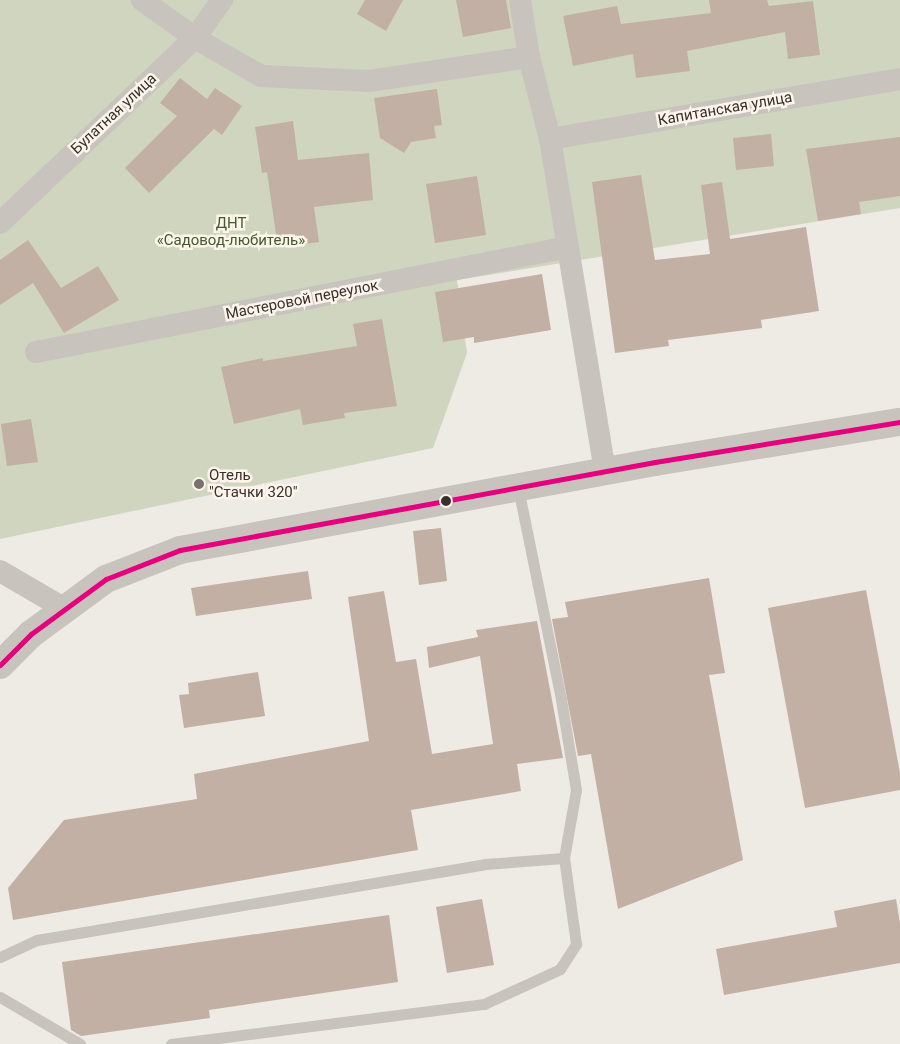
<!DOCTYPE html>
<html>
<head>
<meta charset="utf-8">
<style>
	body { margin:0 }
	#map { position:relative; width:900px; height:1044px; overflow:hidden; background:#eeeae4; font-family:Roboto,sans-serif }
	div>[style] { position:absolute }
	.green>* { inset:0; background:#cfd5be }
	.building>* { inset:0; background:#c3b0a5 }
	.service>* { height:11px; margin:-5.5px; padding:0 5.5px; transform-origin:5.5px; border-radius:5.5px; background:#c8c3bd }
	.minor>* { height:22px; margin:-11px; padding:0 11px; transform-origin:11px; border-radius:11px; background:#c8c3bd }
	.tertiary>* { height:28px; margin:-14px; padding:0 14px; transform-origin:14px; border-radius:14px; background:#c8c3bd }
	.bus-1>* { height:5px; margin:-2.5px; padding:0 2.5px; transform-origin:2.5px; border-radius:2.5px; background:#e5007d }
	.dots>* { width:14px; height:14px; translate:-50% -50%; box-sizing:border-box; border:2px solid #fbf5ec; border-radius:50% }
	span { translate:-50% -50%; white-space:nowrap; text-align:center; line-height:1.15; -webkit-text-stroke:5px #fbf5ec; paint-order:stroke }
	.street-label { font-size:15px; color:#3a302a }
	.park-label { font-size:15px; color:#46592d }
	.poi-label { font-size:15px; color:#3a302a }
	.left { translate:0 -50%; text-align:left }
</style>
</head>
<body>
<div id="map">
	<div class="green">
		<div style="clip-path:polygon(0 0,900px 0,900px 208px,457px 280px,467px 353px,433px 448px,0 539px)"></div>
	</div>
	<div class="building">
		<div style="clip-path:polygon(365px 0,403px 0,386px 31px,357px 14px)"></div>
		<div style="clip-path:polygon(456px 0,506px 0,511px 28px,463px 37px)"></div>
		<div style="clip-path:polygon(709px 0,767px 0,769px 6px,813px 1px,820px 55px,788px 59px,785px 32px,687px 51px,690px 71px,636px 78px,633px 54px,573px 66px,563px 16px,617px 6px,621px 24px,711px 13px)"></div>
		<div style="clip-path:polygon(180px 78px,207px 99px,215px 88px,242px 106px,222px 135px,214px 129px,149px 193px,125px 168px,177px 116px,160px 103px)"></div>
		<div style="clip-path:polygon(437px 89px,442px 125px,434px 126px,436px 138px,411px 142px,404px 153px,380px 138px,374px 98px)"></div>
		<div style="clip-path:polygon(293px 121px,298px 160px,369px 153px,373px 200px,314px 207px,319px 242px,278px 248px,267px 172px,262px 173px,255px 127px)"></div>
		<div style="clip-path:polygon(771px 134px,774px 166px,736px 170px,733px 138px)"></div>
		<div style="clip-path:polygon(900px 137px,900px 196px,859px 202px,861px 214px,818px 221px,806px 149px)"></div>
		<div style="clip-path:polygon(641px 175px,655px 260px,710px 254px,701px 185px,722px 182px,730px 239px,806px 227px,819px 311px,761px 320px,762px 328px,668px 340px,669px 346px,615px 353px,592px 182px)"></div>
		<div style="clip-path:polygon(477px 176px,486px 235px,435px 243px,426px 184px)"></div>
		<div style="clip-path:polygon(28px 240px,61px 288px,98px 266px,119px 300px,64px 333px,33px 283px,0 305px,0 260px)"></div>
		<div style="clip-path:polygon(542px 274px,551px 330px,474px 343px,474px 337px,443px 342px,435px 292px)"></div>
		<div style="clip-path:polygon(382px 319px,397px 406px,344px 413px,345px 418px,303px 425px,300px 409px,234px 424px,221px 367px,263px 358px,263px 361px,357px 346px,353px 324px)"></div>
		<div style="clip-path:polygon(31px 419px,38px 462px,7px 466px,1px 424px)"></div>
		<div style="clip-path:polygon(441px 528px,447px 581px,419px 585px,413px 531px)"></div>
		<div style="clip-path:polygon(308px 571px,312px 599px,196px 616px,191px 588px)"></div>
		<div style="clip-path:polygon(709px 578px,725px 673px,709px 675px,743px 860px,618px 909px,591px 754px,578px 756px,552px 619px,568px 617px,565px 602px)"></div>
		<div style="clip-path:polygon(866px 590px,900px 773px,900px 790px,805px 808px,768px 608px)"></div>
		<div style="clip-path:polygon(384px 591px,396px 662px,416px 659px,432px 754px,493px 744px,480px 656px,429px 668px,427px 647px,478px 637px,476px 630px,537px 621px,563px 758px,517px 764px,521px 791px,411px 810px,418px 850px,13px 920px,8px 888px,64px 820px,197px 799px,194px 774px,369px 741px,348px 597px)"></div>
		<div style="clip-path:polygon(258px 672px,265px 716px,184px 728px,179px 695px,189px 694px,188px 683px)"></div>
		<div style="clip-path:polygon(482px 899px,494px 965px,447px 973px,436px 907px)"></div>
		<div style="clip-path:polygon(896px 899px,900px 923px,900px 963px,724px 995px,716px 949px,837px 927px,834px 911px)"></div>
		<div style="clip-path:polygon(389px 915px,398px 982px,209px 1010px,210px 1018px,81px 1036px,71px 1030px,62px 962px)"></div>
	</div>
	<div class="service">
		<div style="left:0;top:957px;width:41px;rotate:-24.7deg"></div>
		<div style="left:37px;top:940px;width:454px;rotate:-9.6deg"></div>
		<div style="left:485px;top:864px;width:79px;rotate:-4.3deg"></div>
		<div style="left:0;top:997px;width:93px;rotate:30.4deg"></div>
		<div style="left:171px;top:1044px;width:316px;rotate:-7.3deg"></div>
		<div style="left:484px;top:1004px;width:84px;rotate:-24.7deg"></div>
		<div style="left:560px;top:969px;width:30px;rotate:-57deg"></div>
		<div style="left:576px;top:944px;width:87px;rotate:-97.9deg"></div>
		<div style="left:564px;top:858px;width:69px;rotate:-80deg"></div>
		<div style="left:576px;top:790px;width:92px;rotate:-99.4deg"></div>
		<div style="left:561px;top:699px;width:215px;rotate:-101.5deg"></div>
	</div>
	<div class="minor">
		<div style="left:142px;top:0;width:65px;rotate:35.6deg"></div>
		<div style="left:195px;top:38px;width:76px;rotate:29.9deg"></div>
		<div style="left:261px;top:76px;width:108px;rotate:2.7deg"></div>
		<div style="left:369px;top:81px;width:162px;rotate:-8.5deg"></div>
		<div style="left:520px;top:0;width:58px;rotate:81deg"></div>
		<div style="left:529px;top:57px;width:85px;rotate:75.6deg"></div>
		<div style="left:550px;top:139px;width:337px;rotate:80.6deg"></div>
		<div style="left:550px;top:139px;width:355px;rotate:-9.7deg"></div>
		<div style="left:0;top:223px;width:269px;rotate:-43.5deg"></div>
		<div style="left:195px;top:38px;width:47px;rotate:-54.6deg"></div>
		<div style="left:36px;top:352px;width:542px;rotate:-11.16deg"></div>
		<div style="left:0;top:571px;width:75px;rotate:30.3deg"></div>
	</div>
	<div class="tertiary">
		<div style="left:0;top:665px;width:44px;rotate:-45deg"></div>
		<div style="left:31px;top:634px;width:93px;rotate:-36.3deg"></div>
		<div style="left:106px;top:579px;width:79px;rotate:-21.4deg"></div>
		<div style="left:180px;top:550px;width:483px;rotate:-10.5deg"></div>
		<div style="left:655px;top:462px;width:248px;rotate:-9.3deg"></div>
	</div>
	<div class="bus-1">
		<div style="left:0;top:665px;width:44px;rotate:-45deg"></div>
		<div style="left:31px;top:634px;width:93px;rotate:-36.3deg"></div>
		<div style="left:106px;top:579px;width:79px;rotate:-21.4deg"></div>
		<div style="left:180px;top:550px;width:483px;rotate:-10.5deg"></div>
		<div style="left:655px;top:462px;width:248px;rotate:-9.3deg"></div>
	</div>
	<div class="dots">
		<div style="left:199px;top:484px;background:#79716b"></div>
		<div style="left:446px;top:501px;background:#3a302a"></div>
	</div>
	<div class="street-label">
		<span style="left:725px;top:109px;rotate:-10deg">Капитанская улица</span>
		<span style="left:114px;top:114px;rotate:-43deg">Булатная улица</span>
		<span style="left:302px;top:300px;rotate:-11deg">Мастеровой переулок</span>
	</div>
	<div class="park-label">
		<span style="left:231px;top:232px">ДНТ<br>«Садовод-любитель»</span>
	</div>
	<div class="poi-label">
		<span class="left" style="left:209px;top:484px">Отель<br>"Стачки 320"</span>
	</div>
</div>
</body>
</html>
